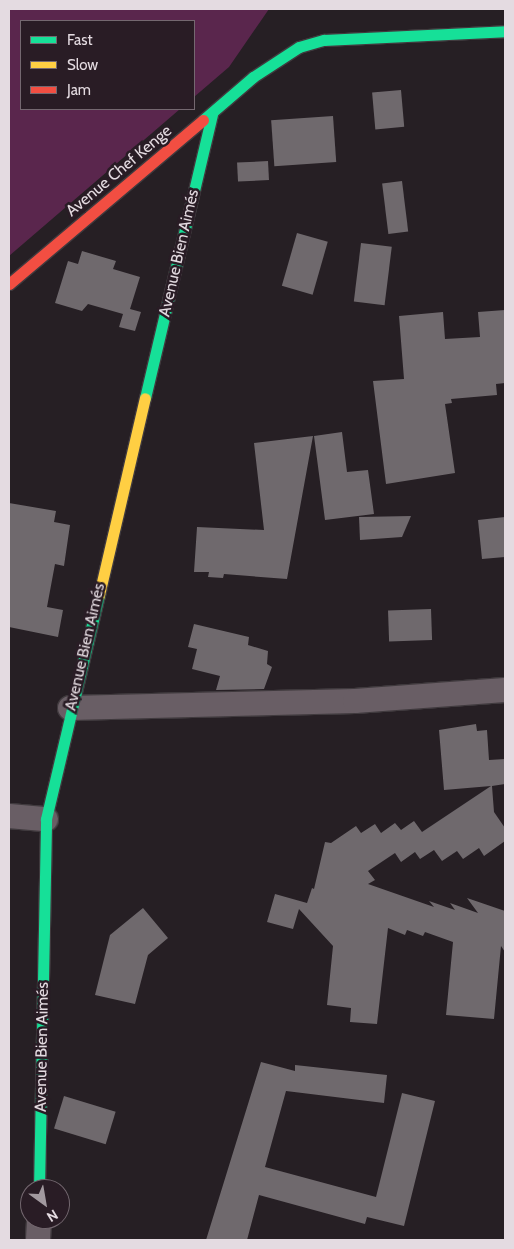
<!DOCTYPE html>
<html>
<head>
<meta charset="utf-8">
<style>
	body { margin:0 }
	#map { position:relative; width:514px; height:1249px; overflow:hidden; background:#261f24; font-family:Cabin,sans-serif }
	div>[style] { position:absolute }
	.green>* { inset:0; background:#5a264d }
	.building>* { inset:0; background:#6f696d; transform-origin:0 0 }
	.roads { filter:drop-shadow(1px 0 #403a3e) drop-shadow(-1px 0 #403a3e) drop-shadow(0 1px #403a3e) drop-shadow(0 -1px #403a3e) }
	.street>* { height:24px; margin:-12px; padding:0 12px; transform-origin:12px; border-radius:12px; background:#695e65 }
	.fast>* { height:11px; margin:-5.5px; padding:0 5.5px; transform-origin:5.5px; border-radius:5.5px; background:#16e098 }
	.slow>* { height:11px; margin:-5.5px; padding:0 5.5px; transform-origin:5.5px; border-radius:5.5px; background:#ffcf43 }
	.jam>* { height:11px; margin:-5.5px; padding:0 5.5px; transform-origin:5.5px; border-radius:5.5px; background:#f24e42 }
	span { translate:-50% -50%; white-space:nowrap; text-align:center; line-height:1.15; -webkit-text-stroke:5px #291c25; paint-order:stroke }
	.street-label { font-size:16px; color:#e4dbe1 }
	.frame { position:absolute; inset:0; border:10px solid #e4dbe1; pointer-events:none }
	.legend { position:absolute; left:20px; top:20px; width:175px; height:90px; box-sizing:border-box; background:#291c25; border:1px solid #746870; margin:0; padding:6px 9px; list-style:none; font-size:15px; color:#e4dbe1 }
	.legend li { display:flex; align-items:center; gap:10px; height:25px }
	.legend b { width:25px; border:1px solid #746870 }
	.north { position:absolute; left:20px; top:1179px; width:50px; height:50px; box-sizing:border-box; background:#291c25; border:1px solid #746870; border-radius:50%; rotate:148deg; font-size:14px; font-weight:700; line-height:20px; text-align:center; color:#e4dbe1 }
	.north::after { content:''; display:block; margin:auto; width:18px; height:22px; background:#a2999f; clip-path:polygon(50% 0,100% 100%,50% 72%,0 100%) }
</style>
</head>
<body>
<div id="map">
	<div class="green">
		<i style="clip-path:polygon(9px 9px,269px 9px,229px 67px,194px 97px,194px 21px,21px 21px,21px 109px,180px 109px,9px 256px)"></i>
	</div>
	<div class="building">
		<i style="left:401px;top:90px;width:37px;height:29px;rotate:85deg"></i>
		<i style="left:333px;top:116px;width:46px;height:62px;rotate:86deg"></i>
		<i style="left:268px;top:161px;width:19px;height:31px;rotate:87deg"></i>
		<i style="left:402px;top:181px;width:51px;height:20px;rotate:83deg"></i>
		<i style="left:297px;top:233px;width:32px;height:55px;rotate:16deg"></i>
		<i style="left:361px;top:243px;width:31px;height:59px;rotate:7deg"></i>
		<i style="clip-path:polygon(82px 251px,116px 261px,113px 269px,140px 277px,130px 309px,141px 312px,135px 331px,119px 327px,123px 314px,88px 304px,82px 311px,55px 303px,68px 261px,78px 264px)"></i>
		<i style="clip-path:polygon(505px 310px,505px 383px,496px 384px,497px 395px,451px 399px,452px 403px,445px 404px,455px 473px,386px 484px,373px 381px,404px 379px,399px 316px,443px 312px,445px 339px,480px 337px,478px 312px)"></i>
		<i style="clip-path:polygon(342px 432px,347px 472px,368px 470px,374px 514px,325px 520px,314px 436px)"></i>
		<i style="clip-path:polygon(313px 436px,287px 579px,224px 574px,223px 578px,208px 577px,209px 572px,194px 572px,197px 527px,264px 530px,254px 443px)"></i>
		<i style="clip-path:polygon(9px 503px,56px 511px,54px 522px,70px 525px,64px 566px,55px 564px,47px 607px,63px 610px,58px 637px,9px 627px)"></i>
		<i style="clip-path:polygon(411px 516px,402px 537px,360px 540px,359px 517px)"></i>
		<i style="clip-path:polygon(505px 517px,505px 557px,482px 559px,478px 520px)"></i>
		<i style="left:431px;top:609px;width:31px;height:43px;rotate:88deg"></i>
		<i style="clip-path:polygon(194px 624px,249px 637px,248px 645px,268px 651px,267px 664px,272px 667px,264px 689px,216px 690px,220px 676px,192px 669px,197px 649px,188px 647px)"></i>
		<i style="clip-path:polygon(476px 724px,477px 731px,487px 730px,489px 760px,505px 759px,505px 784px,492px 786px,494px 812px,505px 828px,505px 841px,484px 856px,479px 848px,463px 859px,457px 851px,442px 861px,434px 850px,420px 859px,415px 852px,401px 862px,395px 853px,368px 871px,375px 880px,368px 884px,434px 907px,429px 901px,455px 910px,450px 903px,478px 913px,467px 898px,505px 911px,505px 952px,501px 946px,494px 1019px,446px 1015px,453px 942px,425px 932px,423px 936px,407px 930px,405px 935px,388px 928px,377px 1024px,350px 1022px,351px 1008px,327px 1005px,333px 946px,299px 909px,293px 929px,267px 922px,275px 894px,307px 903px,312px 888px,314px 889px,325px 842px,331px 843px,356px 826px,361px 833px,375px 824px,381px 833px,395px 823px,401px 830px,414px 821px,422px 832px,491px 786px,444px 790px,439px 730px)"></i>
		<i style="clip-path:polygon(143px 908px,168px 938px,148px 955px,135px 1004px,95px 995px,110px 935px)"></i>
		<i style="clip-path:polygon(261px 1062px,295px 1071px,295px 1065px,387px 1075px,384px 1103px,286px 1091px,265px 1167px,376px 1197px,402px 1093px,435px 1101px,404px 1226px,367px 1217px,365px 1224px,259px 1195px,247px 1240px,206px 1240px)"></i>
		<i style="left:64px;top:1096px;width:54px;height:34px;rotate:17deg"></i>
	</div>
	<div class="roads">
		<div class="street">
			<i style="left:70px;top:708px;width:285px;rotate:-1.4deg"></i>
			<i style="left:355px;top:701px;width:150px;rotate:-4.2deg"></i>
			<i style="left:9px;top:816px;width:37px;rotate:5deg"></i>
			<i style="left:38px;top:1240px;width:21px;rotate:-87deg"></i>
		</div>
		<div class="fast">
			<i style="left:203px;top:120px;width:66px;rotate:-40.7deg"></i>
			<i style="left:253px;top:77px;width:55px;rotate:-33.1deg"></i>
			<i style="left:299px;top:47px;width:26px;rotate:-16deg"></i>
			<i style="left:324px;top:40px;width:181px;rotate:-2.8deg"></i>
			<i style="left:145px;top:398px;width:291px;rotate:-76.7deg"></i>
			<i style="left:39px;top:1189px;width:370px;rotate:-88.9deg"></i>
			<i style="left:46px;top:819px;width:230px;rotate:-76.7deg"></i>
		</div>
		<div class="slow">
			<i style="left:99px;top:595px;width:202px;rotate:-76.9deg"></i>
		</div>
		<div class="jam">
			<i style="left:9px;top:284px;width:254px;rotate:-40.2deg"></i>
		</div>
	</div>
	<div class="street-label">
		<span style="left:119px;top:171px;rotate:-40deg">Avenue Chef Kenge</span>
		<span style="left:179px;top:253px;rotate:-77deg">Avenue Bien Aimés</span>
		<span style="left:85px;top:647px;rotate:-77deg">Avenue Bien Aimés</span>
		<span style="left:42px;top:1047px;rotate:-89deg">Avenue Bien Aimés</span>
	</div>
	<div class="frame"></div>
	<ul class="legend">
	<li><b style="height:6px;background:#16e098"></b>Fast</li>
	<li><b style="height:6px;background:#ffcf43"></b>Slow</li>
	<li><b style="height:6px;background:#f24e42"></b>Jam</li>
	</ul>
	<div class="north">N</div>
</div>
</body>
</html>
